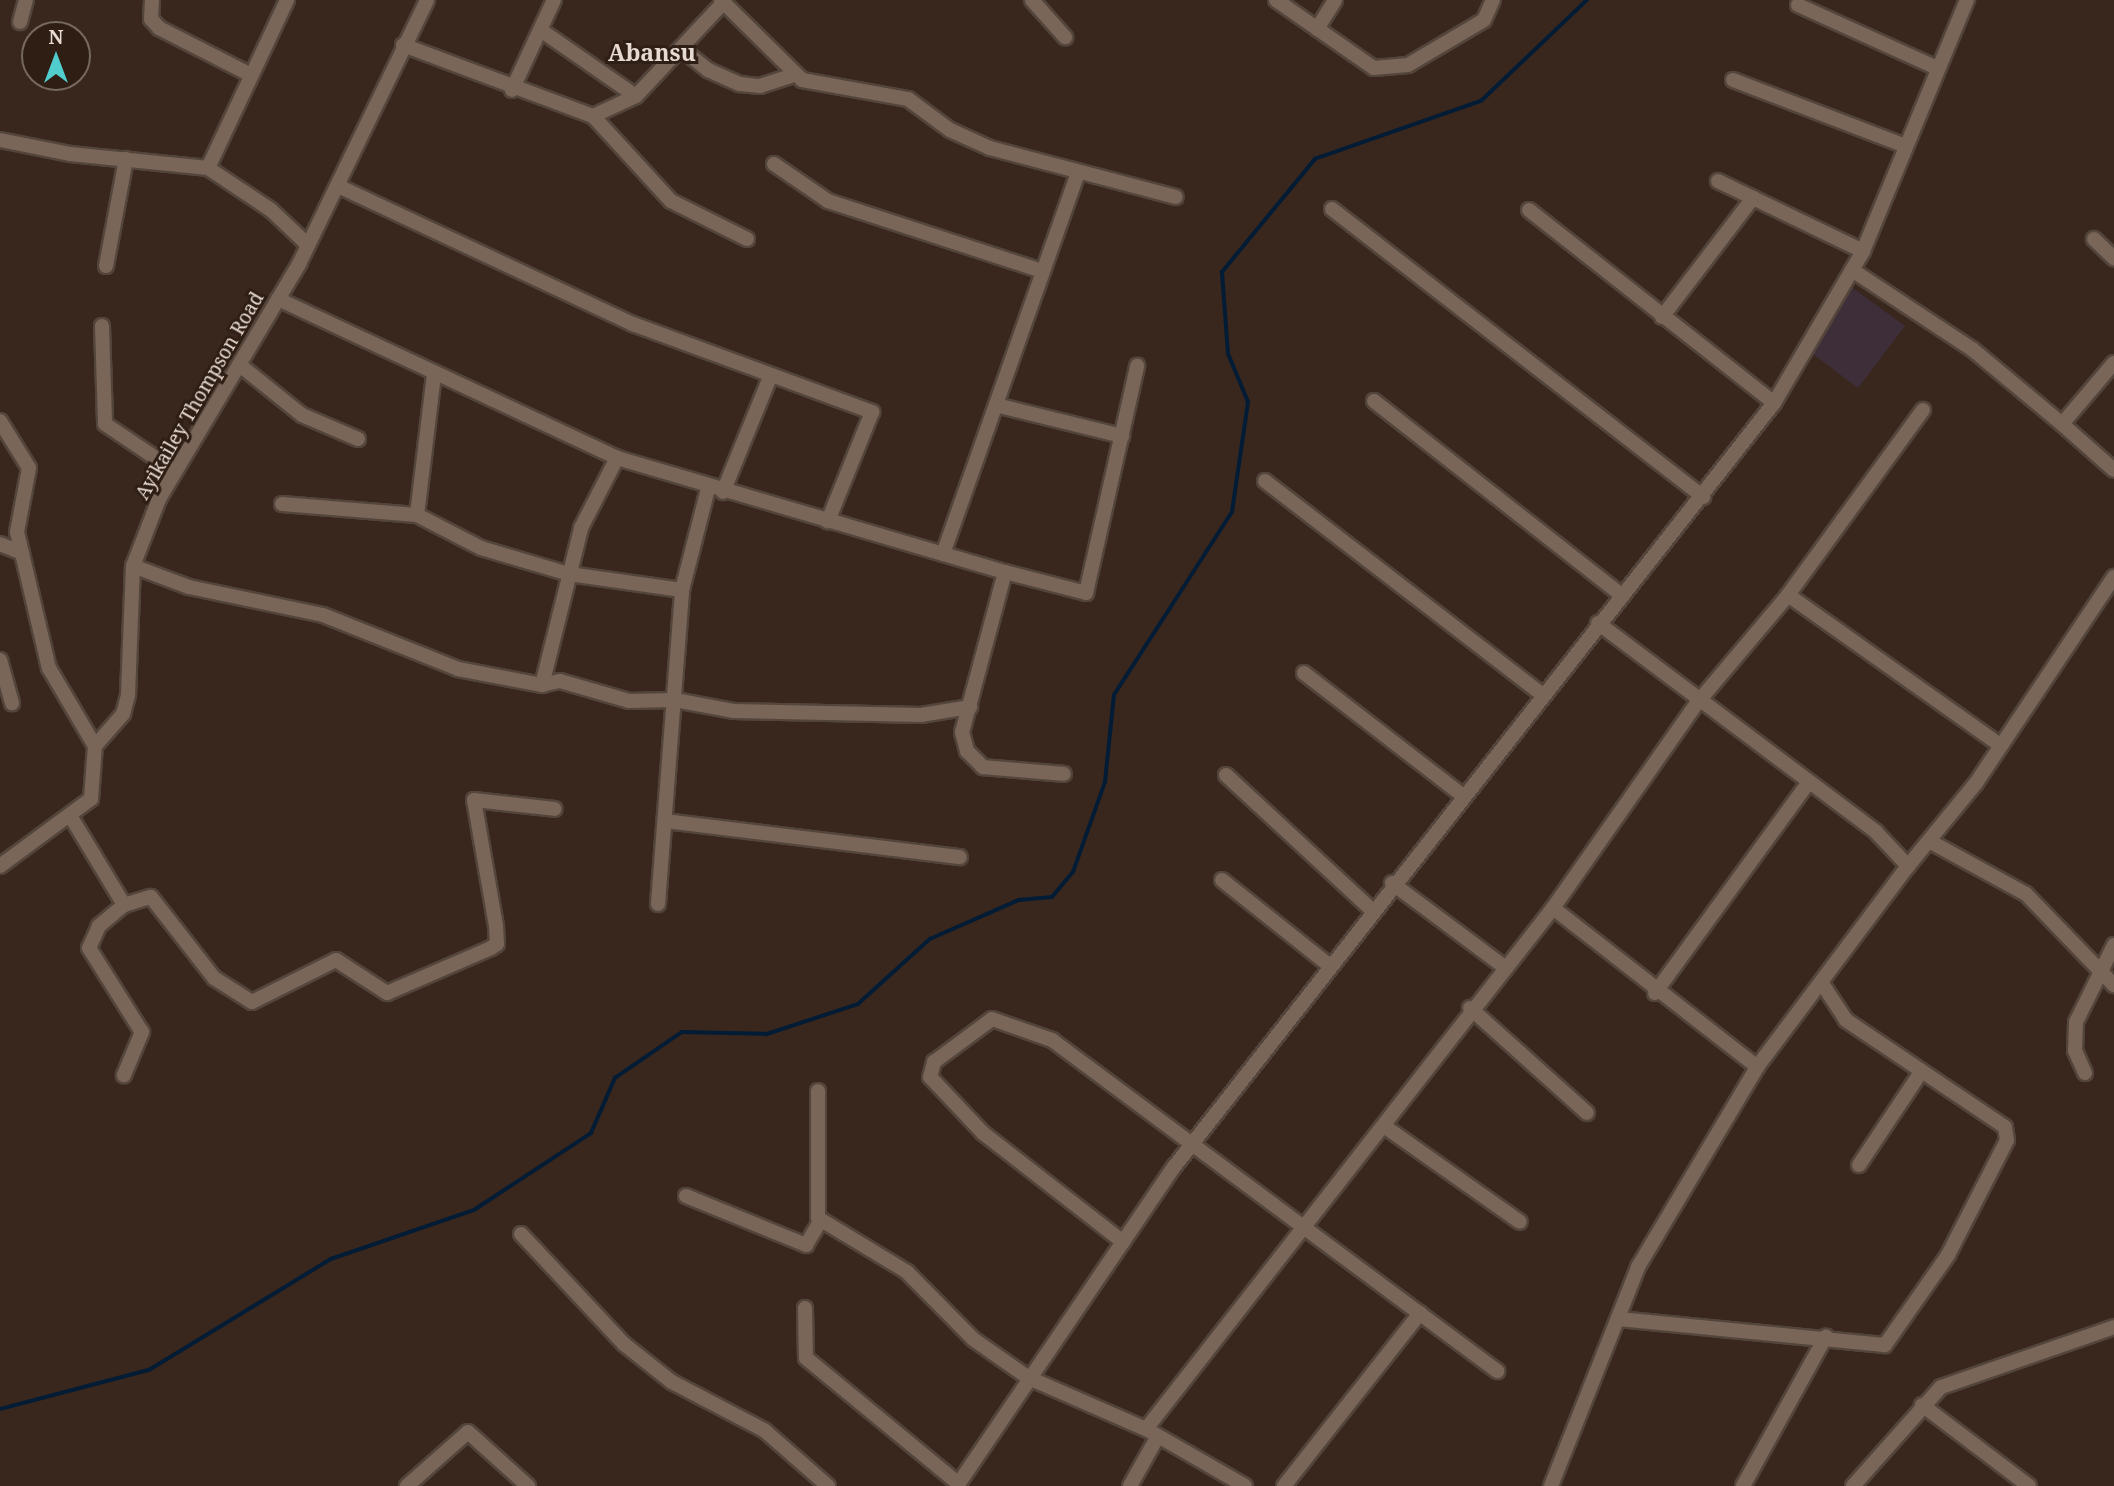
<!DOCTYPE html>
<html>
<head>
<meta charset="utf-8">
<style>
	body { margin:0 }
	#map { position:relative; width:2114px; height:1486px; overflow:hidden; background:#39271d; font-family:"Noto Serif",serif }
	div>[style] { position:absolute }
	.commercial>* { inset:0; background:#3d2e3a }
	.stream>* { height:3.5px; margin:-1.75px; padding:0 1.75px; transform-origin:1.75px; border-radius:1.75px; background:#031c35 }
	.roads { filter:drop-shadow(2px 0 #53453b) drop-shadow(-2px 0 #53453b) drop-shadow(0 2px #53453b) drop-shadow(0 -2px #53453b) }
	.minor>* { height:14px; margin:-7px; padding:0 7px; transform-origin:7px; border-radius:7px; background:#7a6559 }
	span { translate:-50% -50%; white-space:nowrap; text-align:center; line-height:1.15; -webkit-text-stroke:6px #2f1e13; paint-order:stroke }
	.street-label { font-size:19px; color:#e6dad3 }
	.quarter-label { font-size:23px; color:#e6dad3; font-weight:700 }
	.north { position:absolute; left:21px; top:21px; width:70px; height:70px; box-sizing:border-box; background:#2f1e13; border:2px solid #786960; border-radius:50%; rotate:0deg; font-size:19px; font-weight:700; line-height:28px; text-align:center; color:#e6dad3 }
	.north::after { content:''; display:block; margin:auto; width:24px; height:32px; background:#52cdce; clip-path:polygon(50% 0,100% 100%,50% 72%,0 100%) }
</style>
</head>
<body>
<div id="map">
	<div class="commercial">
		<i style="clip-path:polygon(1846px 283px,1905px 326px,1858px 388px,1813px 354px)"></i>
	</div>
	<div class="stream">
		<i style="left:0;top:1409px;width:154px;rotate:-14.7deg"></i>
		<i style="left:149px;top:1370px;width:213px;rotate:-31.4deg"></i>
		<i style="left:331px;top:1259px;width:151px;rotate:-18.9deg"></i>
		<i style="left:474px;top:1210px;width:140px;rotate:-33.3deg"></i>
		<i style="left:591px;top:1133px;width:60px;rotate:-66.4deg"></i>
		<i style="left:615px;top:1078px;width:81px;rotate:-34.5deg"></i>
		<i style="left:682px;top:1032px;width:85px;rotate:1.3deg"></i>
		<i style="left:767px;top:1034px;width:96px;rotate:-18.2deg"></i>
		<i style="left:858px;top:1004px;width:97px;rotate:-42.1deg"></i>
		<i style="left:930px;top:939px;width:97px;rotate:-23.7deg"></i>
		<i style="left:1019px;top:900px;width:33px;rotate:-5deg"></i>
		<i style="left:1052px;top:897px;width:33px;rotate:-50deg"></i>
		<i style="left:1073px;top:872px;width:96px;rotate:-70.4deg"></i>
		<i style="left:1105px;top:782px;width:87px;rotate:-84.1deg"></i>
		<i style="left:1114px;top:695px;width:218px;rotate:-57.2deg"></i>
		<i style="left:1232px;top:512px;width:111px;rotate:-81.7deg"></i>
		<i style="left:1248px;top:402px;width:52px;rotate:-112.6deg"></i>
		<i style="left:1228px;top:354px;width:82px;rotate:-94.2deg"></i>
		<i style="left:1222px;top:272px;width:146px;rotate:-50.5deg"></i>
		<i style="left:1315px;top:159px;width:176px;rotate:-19.3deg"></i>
		<i style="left:1481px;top:101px;width:146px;rotate:-43.6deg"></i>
	</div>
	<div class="roads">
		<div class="minor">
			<i style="left:152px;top:0;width:19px;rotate:93deg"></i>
			<i style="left:151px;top:19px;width:12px;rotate:48deg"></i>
			<i style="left:159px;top:28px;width:99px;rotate:27.1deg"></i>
			<i style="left:721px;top:0;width:114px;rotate:44.6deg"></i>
			<i style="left:802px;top:80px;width:108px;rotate:10.2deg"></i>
			<i style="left:908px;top:99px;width:52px;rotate:36.4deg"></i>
			<i style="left:950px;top:130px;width:44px;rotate:24.2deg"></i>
			<i style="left:990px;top:148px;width:192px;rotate:14.8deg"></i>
			<i style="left:1032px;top:0;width:50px;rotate:48.3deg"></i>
			<i style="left:1276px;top:0;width:119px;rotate:34.8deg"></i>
			<i style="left:1374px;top:68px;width:34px;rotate:-5deg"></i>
			<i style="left:1408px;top:65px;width:88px;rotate:-30.6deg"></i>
			<i style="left:1484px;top:20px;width:22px;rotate:-66deg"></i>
			<i style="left:1798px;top:5px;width:153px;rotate:24.4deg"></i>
			<i style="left:20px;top:22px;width:23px;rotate:-75deg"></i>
			<i style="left:1317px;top:29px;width:34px;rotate:-58deg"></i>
			<i style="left:542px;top:31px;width:114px;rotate:34.7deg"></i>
			<i style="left:403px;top:45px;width:203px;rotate:20.5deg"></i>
			<i style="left:593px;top:116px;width:115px;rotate:47.5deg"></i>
			<i style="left:671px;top:201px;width:85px;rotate:26.6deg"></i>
			<i style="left:682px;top:49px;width:33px;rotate:39deg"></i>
			<i style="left:708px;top:70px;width:35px;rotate:24deg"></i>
			<i style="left:740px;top:84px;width:20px;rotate:6deg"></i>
			<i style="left:760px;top:86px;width:36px;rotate:-18deg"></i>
			<i style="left:1733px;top:80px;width:182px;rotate:20.9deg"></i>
			<i style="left:512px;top:90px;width:99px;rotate:-65deg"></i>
			<i style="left:593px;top:116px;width:47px;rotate:-24.9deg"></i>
			<i style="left:636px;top:96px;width:129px;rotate:-46.9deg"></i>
			<i style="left:0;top:140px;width:71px;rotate:11.3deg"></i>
			<i style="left:70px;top:154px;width:139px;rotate:5.8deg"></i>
			<i style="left:208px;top:168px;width:76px;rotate:33.7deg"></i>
			<i style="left:271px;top:210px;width:51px;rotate:43.4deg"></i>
			<i style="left:774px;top:164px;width:65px;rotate:34.4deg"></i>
			<i style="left:828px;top:201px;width:225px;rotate:18.1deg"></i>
			<i style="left:208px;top:168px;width:186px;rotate:-64.8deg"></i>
			<i style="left:1718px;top:181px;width:161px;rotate:25.8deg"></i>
			<i style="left:338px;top:186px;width:326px;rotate:25.1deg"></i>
			<i style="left:633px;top:324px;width:255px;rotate:20.2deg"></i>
			<i style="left:872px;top:412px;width:118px;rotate:112deg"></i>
			<i style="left:1332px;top:209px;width:470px;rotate:37.8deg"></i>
			<i style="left:1529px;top:210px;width:312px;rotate:38.2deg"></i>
			<i style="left:2094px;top:239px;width:28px;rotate:44deg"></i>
			<i style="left:106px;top:266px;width:109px;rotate:-79.4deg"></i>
			<i style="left:1852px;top:270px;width:144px;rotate:33.4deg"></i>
			<i style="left:1972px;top:349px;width:117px;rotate:39.8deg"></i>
			<i style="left:2062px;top:424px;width:80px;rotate:-49.6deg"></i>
			<i style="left:278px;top:299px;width:374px;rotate:25.1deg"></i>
			<i style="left:617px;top:458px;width:404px;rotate:16.4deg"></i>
			<i style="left:1005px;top:572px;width:166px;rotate:105deg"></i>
			<i style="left:962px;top:732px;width:20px;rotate:75deg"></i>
			<i style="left:967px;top:751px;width:23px;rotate:45deg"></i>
			<i style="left:983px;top:767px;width:81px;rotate:4.9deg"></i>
			<i style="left:1662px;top:317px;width:150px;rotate:-52.6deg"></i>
			<i style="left:102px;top:326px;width:98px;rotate:88.2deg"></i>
			<i style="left:105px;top:424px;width:84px;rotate:33.9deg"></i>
			<i style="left:241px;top:366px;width:78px;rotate:38.8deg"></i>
			<i style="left:302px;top:415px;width:61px;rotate:23.2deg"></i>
			<i style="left:1374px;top:401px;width:316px;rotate:38.1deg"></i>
			<i style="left:996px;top:405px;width:130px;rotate:13.8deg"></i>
			<i style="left:0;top:421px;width:55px;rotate:58.3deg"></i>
			<i style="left:29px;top:468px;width:65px;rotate:100.6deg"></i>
			<i style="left:17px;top:532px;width:140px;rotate:76.8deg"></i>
			<i style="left:49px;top:668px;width:91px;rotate:59.5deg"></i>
			<i style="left:2062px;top:424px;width:69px;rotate:41.5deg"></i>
			<i style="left:1265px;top:481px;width:349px;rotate:37.6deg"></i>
			<i style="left:723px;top:492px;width:126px;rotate:-67.7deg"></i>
			<i style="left:282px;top:504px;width:135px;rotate:4.7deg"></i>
			<i style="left:417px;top:515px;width:72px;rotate:27.3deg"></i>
			<i style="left:481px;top:548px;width:92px;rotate:16.5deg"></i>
			<i style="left:569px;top:574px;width:114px;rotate:8.1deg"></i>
			<i style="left:417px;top:515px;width:142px;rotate:-83.1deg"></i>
			<i style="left:0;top:544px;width:24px;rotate:22deg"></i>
			<i style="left:943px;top:554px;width:404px;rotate:-70.5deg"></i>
			<i style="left:133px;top:566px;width:60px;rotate:20.6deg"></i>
			<i style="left:189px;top:587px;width:137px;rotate:11.8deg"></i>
			<i style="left:323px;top:615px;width:145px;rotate:21.8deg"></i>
			<i style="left:458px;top:669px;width:86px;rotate:10.8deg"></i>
			<i style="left:542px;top:685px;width:18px;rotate:-13deg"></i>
			<i style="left:560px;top:681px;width:72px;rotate:16.2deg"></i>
			<i style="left:629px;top:701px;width:46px;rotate:-1.2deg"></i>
			<i style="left:675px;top:700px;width:59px;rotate:10.7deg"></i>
			<i style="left:733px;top:711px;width:188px;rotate:1.2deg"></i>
			<i style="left:921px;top:715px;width:50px;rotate:-9.3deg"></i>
			<i style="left:1005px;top:572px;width:84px;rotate:14.5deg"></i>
			<i style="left:1086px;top:593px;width:233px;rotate:-77.3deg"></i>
			<i style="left:1788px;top:595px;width:229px;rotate:-53.9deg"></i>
			<i style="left:1598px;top:623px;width:348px;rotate:36.9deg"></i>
			<i style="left:1876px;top:832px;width:47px;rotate:46.7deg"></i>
			<i style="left:1908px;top:866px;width:107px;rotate:-50.7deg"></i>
			<i style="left:1976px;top:783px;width:248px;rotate:-56.2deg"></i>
			<i style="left:0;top:660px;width:45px;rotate:74.4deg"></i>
			<i style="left:1304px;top:673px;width:200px;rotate:37.7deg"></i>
			<i style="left:542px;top:685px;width:162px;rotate:-76deg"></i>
			<i style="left:581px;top:528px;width:79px;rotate:-62.8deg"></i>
			<i style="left:1226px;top:775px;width:199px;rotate:42.8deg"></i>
			<i style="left:71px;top:817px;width:103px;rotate:58.9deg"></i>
			<i style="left:124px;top:905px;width:28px;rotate:-17deg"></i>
			<i style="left:151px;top:897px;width:103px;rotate:52.1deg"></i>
			<i style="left:214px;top:978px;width:45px;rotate:32.3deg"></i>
			<i style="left:252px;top:1002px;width:94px;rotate:-26.6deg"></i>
			<i style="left:336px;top:960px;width:61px;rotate:32.9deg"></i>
			<i style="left:387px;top:993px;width:113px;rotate:-23.4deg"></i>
			<i style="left:491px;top:948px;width:7px;rotate:-34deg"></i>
			<i style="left:497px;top:944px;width:18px;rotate:-93deg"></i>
			<i style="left:496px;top:926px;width:128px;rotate:-99.9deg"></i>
			<i style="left:474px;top:800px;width:81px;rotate:6.3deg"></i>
			<i style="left:665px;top:821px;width:297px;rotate:7deg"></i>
			<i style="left:1931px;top:842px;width:108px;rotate:28.7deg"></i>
			<i style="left:2026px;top:894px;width:127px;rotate:46deg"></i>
			<i style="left:0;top:866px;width:113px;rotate:-36.4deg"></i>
			<i style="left:91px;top:799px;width:53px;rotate:-85.7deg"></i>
			<i style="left:95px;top:746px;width:43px;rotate:-48.8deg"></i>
			<i style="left:123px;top:714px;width:20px;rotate:-75deg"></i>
			<i style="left:128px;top:695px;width:129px;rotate:-87.8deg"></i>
			<i style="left:133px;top:566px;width:72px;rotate:-68.8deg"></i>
			<i style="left:159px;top:499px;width:274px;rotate:-59.2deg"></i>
			<i style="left:299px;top:264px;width:293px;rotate:-64.1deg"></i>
			<i style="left:1222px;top:880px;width:138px;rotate:38.5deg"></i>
			<i style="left:1392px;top:883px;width:139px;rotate:36.8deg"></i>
			<i style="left:658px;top:904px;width:315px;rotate:-85.6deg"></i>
			<i style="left:682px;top:590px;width:104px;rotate:-75.6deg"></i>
			<i style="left:124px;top:905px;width:33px;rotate:140deg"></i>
			<i style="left:99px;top:926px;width:24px;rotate:114deg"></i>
			<i style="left:89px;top:948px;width:99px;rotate:57.8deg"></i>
			<i style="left:142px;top:1032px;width:47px;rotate:112.7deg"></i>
			<i style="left:1553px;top:908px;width:259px;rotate:37.9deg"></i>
			<i style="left:1757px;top:1067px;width:251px;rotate:-53.1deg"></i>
			<i style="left:1655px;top:993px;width:261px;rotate:-53.9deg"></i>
			<i style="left:1470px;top:1008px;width:157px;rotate:41.9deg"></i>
			<i style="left:2085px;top:1073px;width:24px;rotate:-114deg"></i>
			<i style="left:2075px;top:1051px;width:29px;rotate:-88deg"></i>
			<i style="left:2076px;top:1022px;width:86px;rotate:-63.7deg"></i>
			<i style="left:818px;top:1091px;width:127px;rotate:90deg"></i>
			<i style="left:818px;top:1218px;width:104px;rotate:31.2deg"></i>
			<i style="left:907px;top:1272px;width:94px;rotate:45.4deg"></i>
			<i style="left:973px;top:1339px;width:68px;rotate:34.9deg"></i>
			<i style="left:1029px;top:1378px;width:128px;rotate:23.6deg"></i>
			<i style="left:1146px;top:1429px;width:114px;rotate:29.9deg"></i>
			<i style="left:1384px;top:1126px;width:166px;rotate:35.2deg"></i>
			<i style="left:1859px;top:1165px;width:108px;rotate:-56.3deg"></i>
			<i style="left:686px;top:1196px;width:130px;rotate:22.2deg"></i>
			<i style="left:806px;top:1245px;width:29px;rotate:-59deg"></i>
			<i style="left:521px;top:1234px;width:151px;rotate:46.9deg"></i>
			<i style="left:624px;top:1344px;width:61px;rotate:38.4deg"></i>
			<i style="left:672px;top:1382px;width:104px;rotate:27.6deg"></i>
			<i style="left:764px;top:1430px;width:85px;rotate:41.2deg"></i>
			<i style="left:1123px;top:1242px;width:177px;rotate:-142.1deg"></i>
			<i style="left:983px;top:1133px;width:77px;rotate:-133.4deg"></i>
			<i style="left:930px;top:1077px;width:16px;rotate:-75deg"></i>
			<i style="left:934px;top:1062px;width:72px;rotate:-36.6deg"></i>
			<i style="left:992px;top:1019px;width:64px;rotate:19.3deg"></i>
			<i style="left:1052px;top:1040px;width:555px;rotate:36.64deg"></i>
			<i style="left:805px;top:1308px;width:50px;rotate:88.9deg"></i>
			<i style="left:806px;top:1358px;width:198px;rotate:39.5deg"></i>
			<i style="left:1618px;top:1319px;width:268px;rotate:5.6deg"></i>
			<i style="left:1885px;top:1345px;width:110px;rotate:-55deg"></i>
			<i style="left:1948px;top:1255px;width:129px;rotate:-62.8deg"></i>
			<i style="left:2007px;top:1140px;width:13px;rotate:-99deg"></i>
			<i style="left:2005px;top:1127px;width:192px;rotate:-146.1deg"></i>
			<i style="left:1846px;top:1020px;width:45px;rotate:-123.3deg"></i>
			<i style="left:1922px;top:1405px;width:134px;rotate:37.1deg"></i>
			<i style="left:1146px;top:1429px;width:661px;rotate:-52deg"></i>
			<i style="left:1553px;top:908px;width:252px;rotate:-54.9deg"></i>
			<i style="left:1698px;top:702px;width:140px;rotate:-49.9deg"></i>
			<i style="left:1788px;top:595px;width:261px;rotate:35.3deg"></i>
			<i style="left:407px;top:1486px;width:81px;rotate:-41.5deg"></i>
			<i style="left:468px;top:1432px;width:81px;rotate:42deg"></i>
			<i style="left:957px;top:1486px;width:386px;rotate:-55.8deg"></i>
			<i style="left:1174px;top:1167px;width:971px;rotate:-51.86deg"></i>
			<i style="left:1774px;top:403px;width:176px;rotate:-59.6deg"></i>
			<i style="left:1863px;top:251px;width:272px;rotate:-67.5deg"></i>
			<i style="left:1130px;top:1486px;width:57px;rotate:-60.8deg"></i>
			<i style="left:1284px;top:1486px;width:220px;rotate:-51.8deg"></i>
			<i style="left:1551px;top:1486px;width:236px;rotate:-68.3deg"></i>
			<i style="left:1638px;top:1267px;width:233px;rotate:-59.2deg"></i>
			<i style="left:1743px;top:1486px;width:171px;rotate:-61deg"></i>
			<i style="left:1853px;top:1486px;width:132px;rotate:-48.4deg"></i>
			<i style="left:1941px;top:1387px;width:183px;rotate:-19.1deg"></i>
		</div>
	</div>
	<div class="street-label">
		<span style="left:200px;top:396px;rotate:-60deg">Ayikailey Thompson Road</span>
	</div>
	<div class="quarter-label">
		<span style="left:652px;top:52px">Abansu</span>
	</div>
	<div class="north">N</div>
</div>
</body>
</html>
